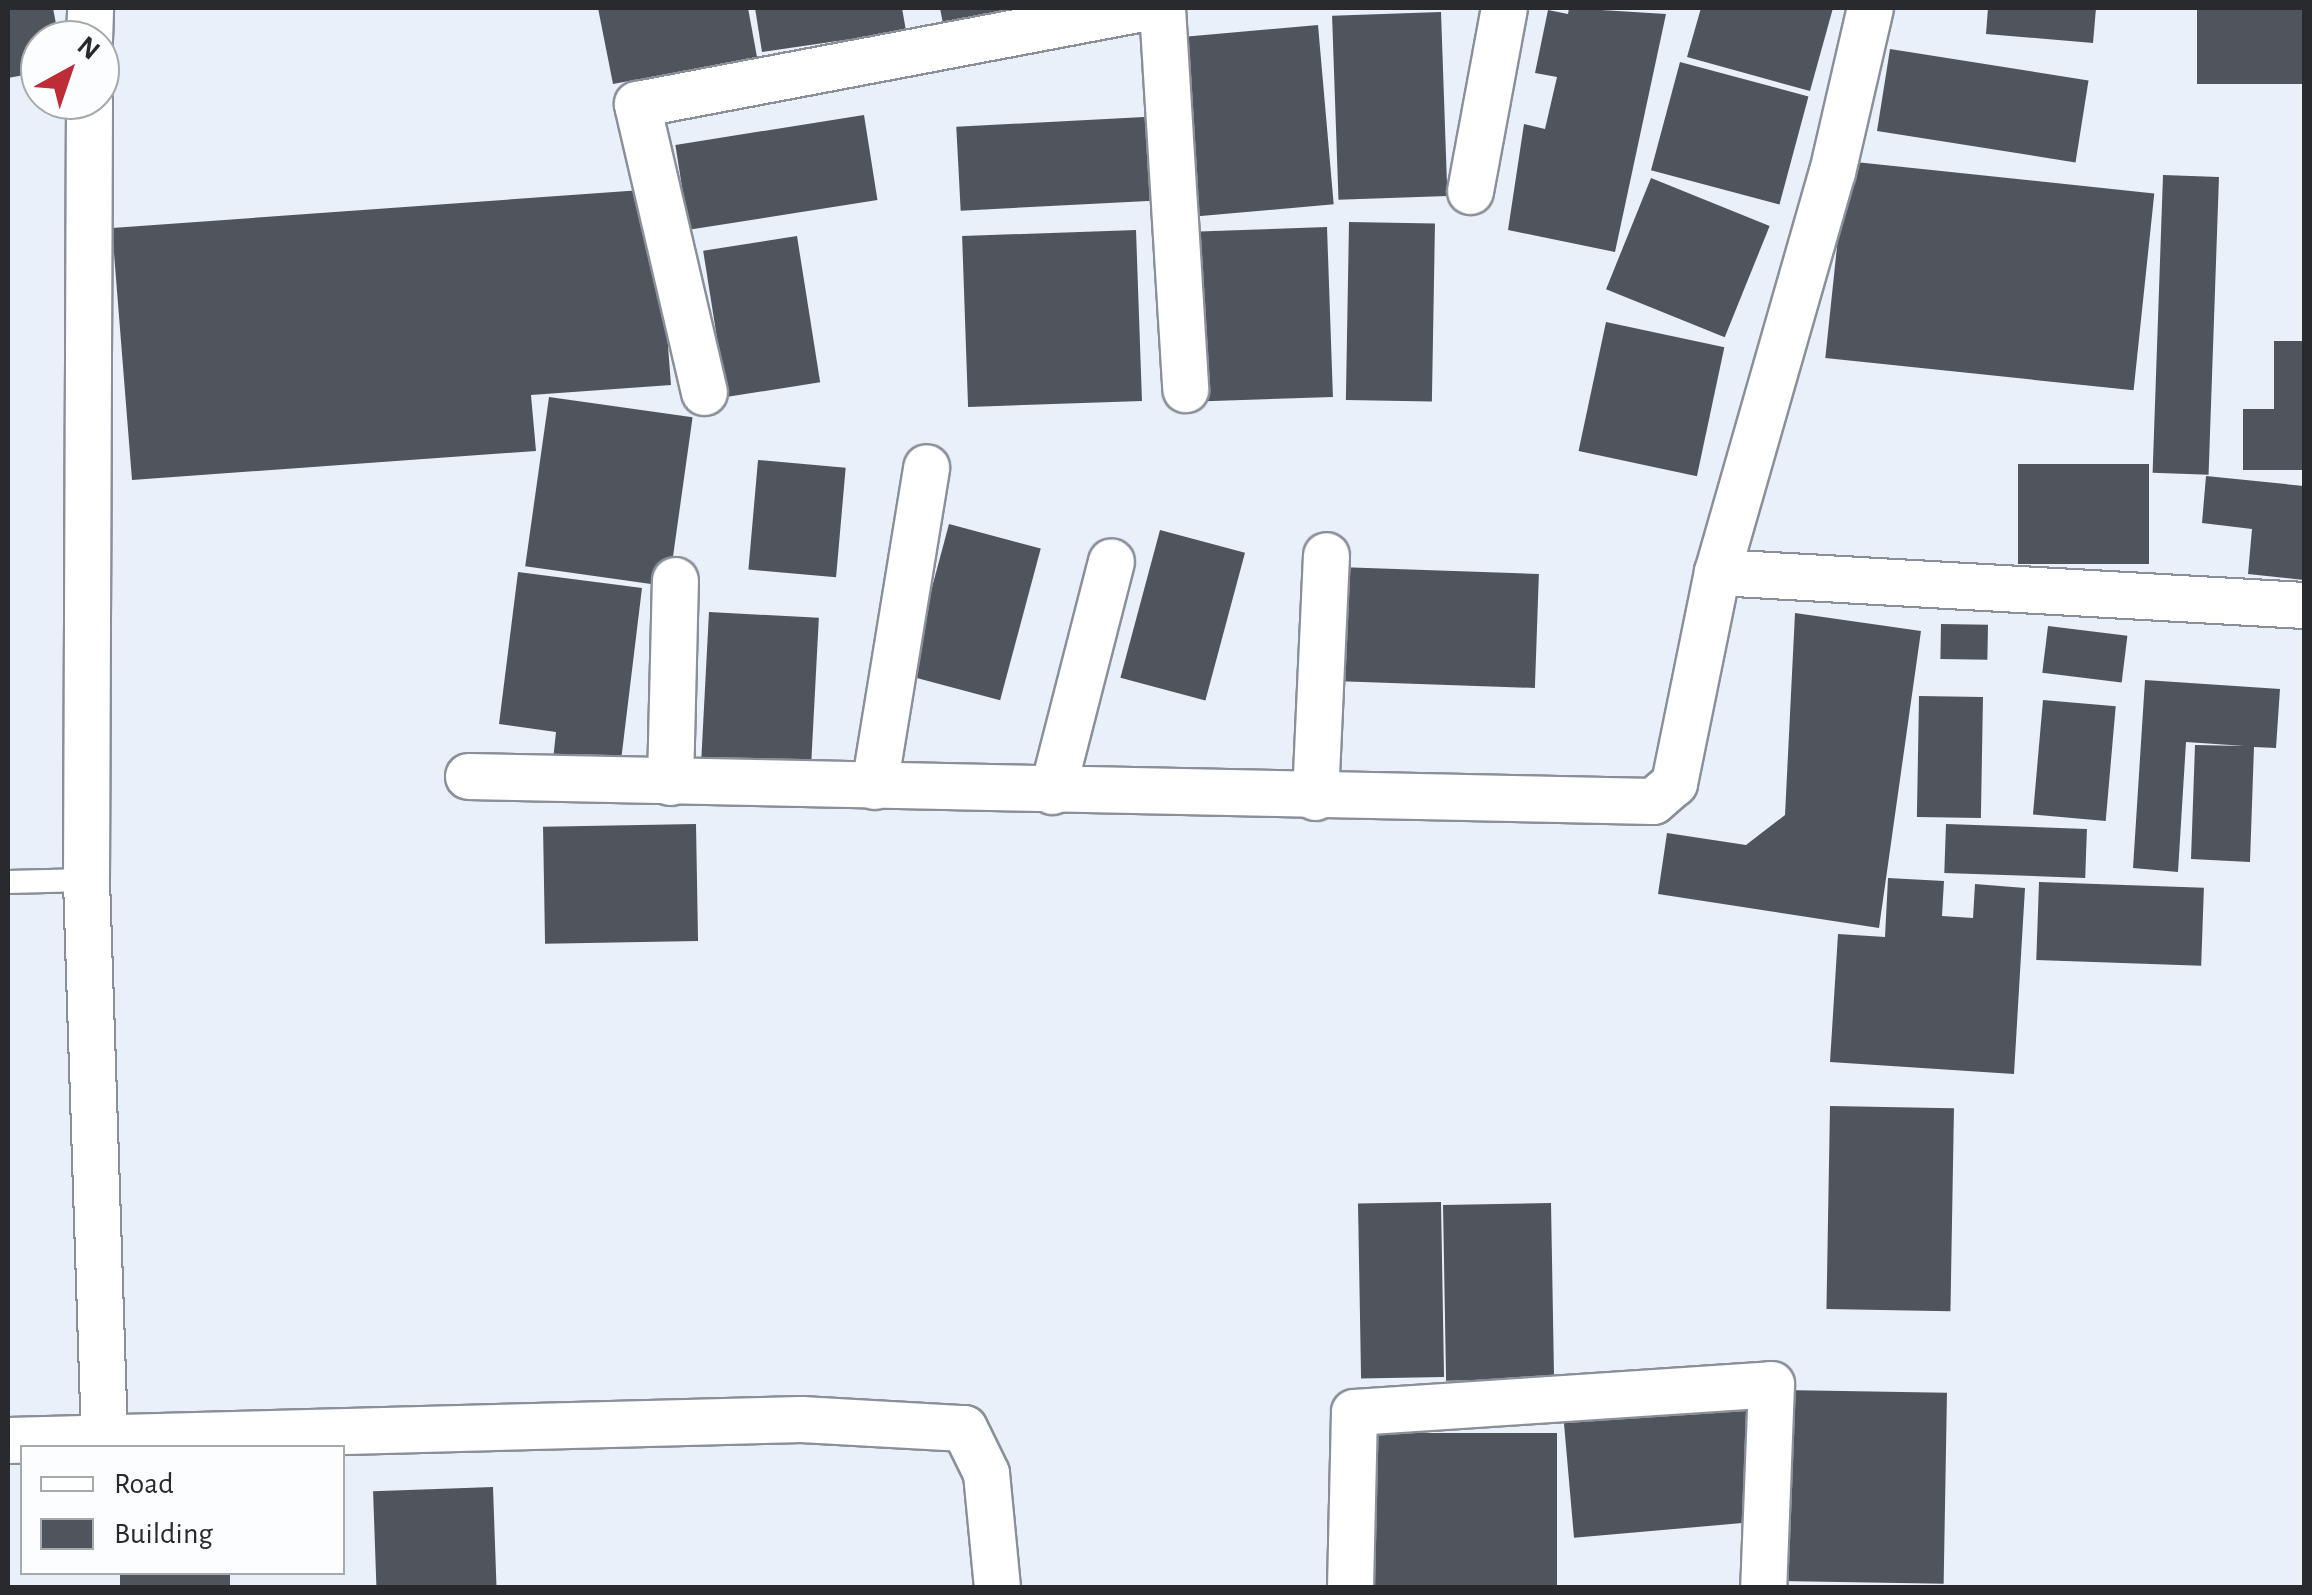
<!DOCTYPE html>
<html>
<head>
<meta charset="utf-8">
<style>
	body { margin:0 }
	#map { position:relative; width:2312px; height:1595px; overflow:hidden; background:#eaf0fa; font-family:"Alegreya Sans",sans-serif }
	div>[style] { position:absolute }
	.building>* { inset:0; background:#50555d; transform-origin:0 0 }
	.roads { filter:drop-shadow(2px 0 #8a8f98) drop-shadow(-2px 0 #8a8f98) drop-shadow(0 2px #8a8f98) drop-shadow(0 -2px #8a8f98) }
	.service>* { height:22px; margin:-11px; padding:0 11px; transform-origin:11px; border-radius:11px; background:#fff }
	.minor>* { height:45px; margin:-22.5px; padding:0 22.5px; transform-origin:22.5px; border-radius:22.5px; background:#fff }
	span { translate:-50% -50%; white-space:nowrap; text-align:center; line-height:1.15; -webkit-text-stroke:10px #fcfdff; paint-order:stroke }
	.frame { position:absolute; inset:0; border:10px solid #282a2e; pointer-events:none }
	.legend { position:absolute; left:20px; top:1445px; width:325px; height:130px; box-sizing:border-box; background:#fcfdff; border:2px solid #a7a9ab; margin:0; padding:12px 18px; list-style:none; font-size:30px; color:#282a2e }
	.legend li { display:flex; align-items:center; gap:20px; height:50px }
	.legend b { width:50px; border:2px solid #a7a9ab }
	.north { position:absolute; left:20px; top:20px; width:100px; height:100px; box-sizing:border-box; background:#fcfdff; border:2px solid #a7a9ab; border-radius:50%; rotate:40deg; font-size:28px; font-weight:700; line-height:40px; text-align:center; color:#282a2e }
	.north::after { content:''; display:block; margin:auto; width:35px; height:45px; background:#bd2c37; clip-path:polygon(50% 0,100% 100%,50% 72%,0 100%) }
</style>
</head>
<body>
<div id="map">
	<div class="building">
		<i style="clip-path:polygon(8px 8px,53px 8px,59px 40px,40px 40px,40px 72px,8px 78px)"></i>
		<i style="clip-path:polygon(598px 8px,748px 8px,757px 57px,613px 84px)"></i>
		<i style="clip-path:polygon(755px 8px,902px 8px,906px 31px,762px 52px)"></i>
		<i style="clip-path:polygon(940px 8px,1045px 8px,944px 29px)"></i>
		<i style="clip-path:polygon(1569px 8px,1666px 14px,1615px 252px,1508px 230px,1524px 124px,1545px 129px,1557px 77px,1535px 73px,1548px 10px,1568px 14px)"></i>
		<i style="clip-path:polygon(1701px 8px,1833px 8px,1810px 91px,1687px 57px)"></i>
		<i style="clip-path:polygon(1988px 8px,2096px 8px,2093px 43px,1986px 34px)"></i>
		<i style="left:2197px;top:8px;width:107px;height:76px"></i>
		<i style="left:1441px;top:12px;width:184px;height:109px;rotate:88deg"></i>
		<i style="left:1318px;top:25px;width:180px;height:142px;rotate:85deg"></i>
		<i style="left:1890px;top:49px;width:201px;height:83px;rotate:9deg"></i>
		<i style="left:1680px;top:62px;width:133px;height:112px;rotate:15deg"></i>
		<i style="left:864px;top:115px;width:86px;height:191px;rotate:81deg"></i>
		<i style="left:1163px;top:116px;width:84px;height:207px;rotate:87deg"></i>
		<i style="left:1846px;top:161px;width:310px;height:198px;rotate:6deg"></i>
		<i style="left:2163px;top:175px;width:56px;height:298px;rotate:2deg"></i>
		<i style="left:1651px;top:178px;width:128px;height:120px;rotate:22deg"></i>
		<i style="clip-path:polygon(656px 189px,671px 385px,531px 395px,536px 451px,132px 480px,112px 228px)"></i>
		<i style="left:1349px;top:222px;width:86px;height:178px;rotate:1deg"></i>
		<i style="left:1327px;top:227px;width:170px;height:135px;rotate:88deg"></i>
		<i style="left:1136px;top:230px;width:171px;height:174px;rotate:88deg"></i>
		<i style="left:797px;top:236px;width:148px;height:95px;rotate:81deg"></i>
		<i style="left:1606px;top:322px;width:121px;height:132px;rotate:12deg"></i>
		<i style="clip-path:polygon(2274px 341px,2304px 341px,2304px 470px,2243px 470px,2243px 409px,2274px 409px)"></i>
		<i style="left:549px;top:397px;width:145px;height:171px;rotate:8deg"></i>
		<i style="left:758px;top:460px;width:88px;height:110px;rotate:5deg"></i>
		<i style="left:2018px;top:464px;width:131px;height:100px"></i>
		<i style="clip-path:polygon(2206px 476px,2304px 486px,2304px 580px,2248px 574px,2252px 529px,2202px 523px)"></i>
		<i style="left:949px;top:524px;width:95px;height:157px;rotate:15deg"></i>
		<i style="left:1160px;top:530px;width:88px;height:153px;rotate:15deg"></i>
		<i style="left:1338px;top:567px;width:201px;height:114px;rotate:2deg"></i>
		<i style="clip-path:polygon(518px 572px,642px 588px,620px 769px,553px 760px,556px 732px,499px 724px)"></i>
		<i style="left:709px;top:612px;width:110px;height:148px;rotate:3deg"></i>
		<i style="clip-path:polygon(1795px 613px,1921px 631px,1879px 928px,1658px 894px,1667px 833px,1746px 845px,1785px 815px)"></i>
		<i style="left:1941px;top:624px;width:47px;height:35px;rotate:1deg"></i>
		<i style="left:2048px;top:626px;width:80px;height:47px;rotate:7deg"></i>
		<i style="clip-path:polygon(2145px 680px,2280px 689px,2276px 748px,2254px 747px,2250px 862px,2191px 859px,2195px 745px,2245px 746px,2186px 742px,2178px 872px,2133px 868px)"></i>
		<i style="left:1919px;top:696px;width:64px;height:121px;rotate:1deg"></i>
		<i style="left:2043px;top:700px;width:73px;height:115px;rotate:5deg"></i>
		<i style="left:696px;top:824px;width:117px;height:153px;rotate:89deg"></i>
		<i style="left:1946px;top:824px;width:141px;height:49px;rotate:2deg"></i>
		<i style="clip-path:polygon(1888px 878px,1944px 881px,1942px 916px,1973px 918px,1975px 884px,2025px 888px,2014px 1074px,1830px 1062px,1838px 934px,1885px 937px)"></i>
		<i style="left:2039px;top:882px;width:165px;height:78px;rotate:2deg"></i>
		<i style="left:1830px;top:1106px;width:124px;height:203px;rotate:1deg"></i>
		<i style="left:1441px;top:1202px;width:175px;height:83px;rotate:89deg"></i>
		<i style="left:1551px;top:1203px;width:176px;height:108px;rotate:89deg"></i>
		<i style="left:1783px;top:1390px;width:164px;height:191px;rotate:1deg"></i>
		<i style="left:1749px;top:1404px;width:118px;height:186px;rotate:85deg"></i>
		<i style="left:1366px;top:1433px;width:191px;height:155px"></i>
		<i style="left:493px;top:1487px;width:101px;height:120px;rotate:88deg"></i>
		<i style="left:120px;top:1572px;width:110px;height:16px"></i>
	</div>
	<div class="roads">
		<div class="service">
			<i style="left:8px;top:882px;width:78px;rotate:-1.5deg"></i>
		</div>
		<div class="minor">
			<i style="left:1162px;top:8px;width:382px;rotate:86.5deg"></i>
			<i style="left:89px;top:40px;width:32px;rotate:-88deg"></i>
			<i style="left:89px;top:100px;width:780px;rotate:90.22deg"></i>
			<i style="left:86px;top:880px;width:557px;rotate:88.15deg"></i>
			<i style="left:1470px;top:191px;width:186px;rotate:-79.5deg"></i>
			<i style="left:704px;top:392px;width:296px;rotate:-103.1deg"></i>
			<i style="left:637px;top:104px;width:514px;rotate:-10.76deg"></i>
			<i style="left:1717px;top:572px;width:588px;rotate:3.22deg"></i>
			<i style="left:468px;top:776px;width:1185px;rotate:1.21deg"></i>
			<i style="left:1653px;top:801px;width:28px;rotate:-41deg"></i>
			<i style="left:1674px;top:783px;width:215px;rotate:-78.5deg"></i>
			<i style="left:1717px;top:572px;width:416px;rotate:-74deg"></i>
			<i style="left:1832px;top:172px;width:168px;rotate:-77deg"></i>
			<i style="left:670px;top:782px;width:202px;rotate:-88.6deg"></i>
			<i style="left:874px;top:786px;width:323px;rotate:-80.7deg"></i>
			<i style="left:1052px;top:791px;width:237px;rotate:-75.6deg"></i>
			<i style="left:1315px;top:797px;width:242px;rotate:-87.4deg"></i>
			<i style="left:8px;top:1440px;width:793px;rotate:-1.52deg"></i>
			<i style="left:801px;top:1419px;width:163px;rotate:3.2deg"></i>
			<i style="left:964px;top:1428px;width:50px;rotate:63.9deg"></i>
			<i style="left:986px;top:1473px;width:116px;rotate:84.5deg"></i>
			<i style="left:1350px;top:1588px;width:176px;rotate:-88.7deg"></i>
			<i style="left:1354px;top:1412px;width:418px;rotate:-3.8deg"></i>
			<i style="left:1771px;top:1384px;width:204px;rotate:92.2deg"></i>
		</div>
	</div>
	<div class="frame"></div>
	<ul class="legend">
	<li><b style="height:12px;background:#fff"></b>Road</li>
	<li><b style="height:28px;background:#50555d"></b>Building</li>
	</ul>
	<div class="north">N</div>
</div>
</body>
</html>
